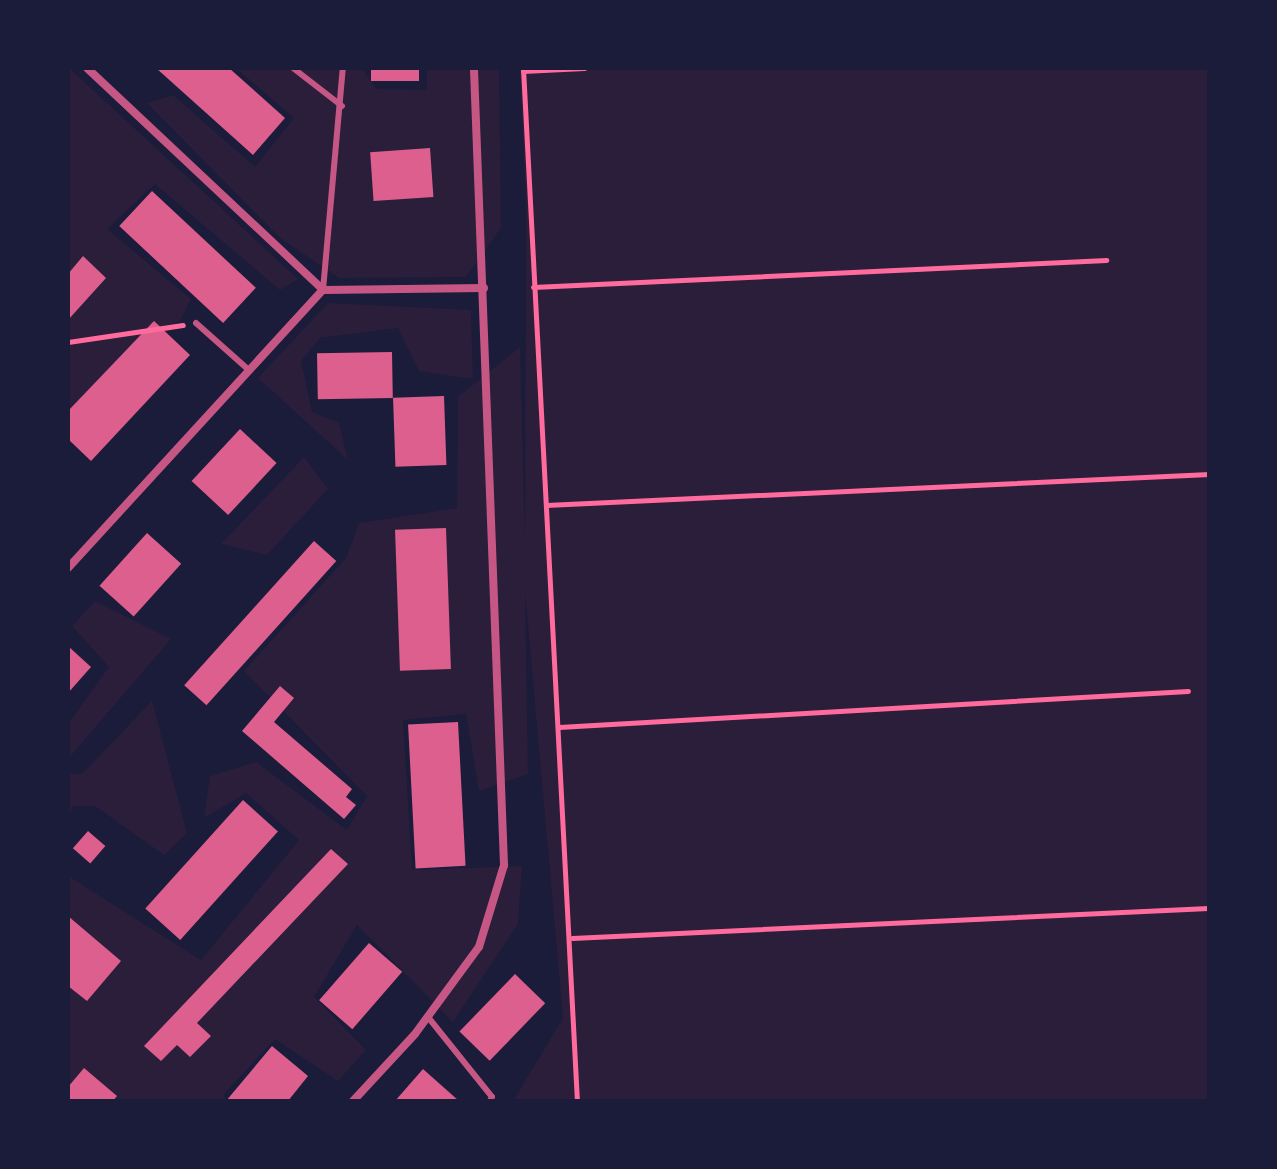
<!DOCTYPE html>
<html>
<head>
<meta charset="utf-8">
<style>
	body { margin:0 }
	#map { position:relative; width:1277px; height:1169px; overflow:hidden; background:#1b1b3a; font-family:"Noto Sans",sans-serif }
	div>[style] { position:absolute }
	.green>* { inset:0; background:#2a1e3b }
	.building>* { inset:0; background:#dd5f8e; transform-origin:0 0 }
	.path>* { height:5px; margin:-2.5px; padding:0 2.5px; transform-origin:2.5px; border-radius:2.5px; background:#ff6b9d }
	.service>* { height:6px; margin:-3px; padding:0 3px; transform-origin:3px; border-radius:3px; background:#c65784 }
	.minor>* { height:8px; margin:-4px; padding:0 4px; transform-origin:4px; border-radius:4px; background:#c65784 }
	span { translate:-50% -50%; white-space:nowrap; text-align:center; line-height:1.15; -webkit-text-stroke:8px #1b1b3a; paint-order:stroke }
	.frame { position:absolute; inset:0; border:70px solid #1b1b3a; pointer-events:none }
</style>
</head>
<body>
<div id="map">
	<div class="green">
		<i style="clip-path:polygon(69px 68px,298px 279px,280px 290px,155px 184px,107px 229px,191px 299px,181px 319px,68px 430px)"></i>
		<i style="clip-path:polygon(236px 68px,362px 68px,376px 89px,427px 90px,427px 68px,499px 68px,501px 228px,466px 277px,339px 278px,280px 238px,147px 103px,173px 95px,255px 167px,294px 118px)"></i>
		<i style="clip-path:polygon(520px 68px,1209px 68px,1209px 1101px,513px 1101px,563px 1018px,525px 592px,528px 774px,479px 791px,466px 714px,403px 720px,412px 870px,522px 866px,518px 924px,453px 1022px,357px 925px,314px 997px,366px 1050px,338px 1081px,275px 1039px,223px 1095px,228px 1101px,68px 1101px,68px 876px,201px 960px,299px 840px,246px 793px,204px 818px,210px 776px,256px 762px,347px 830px,367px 796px,244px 671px,346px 558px,359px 523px,457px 508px,458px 397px,520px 347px,525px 541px,526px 205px)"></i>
		<i style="clip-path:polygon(328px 303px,471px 310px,473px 379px,419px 371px,398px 328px,320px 338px,301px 361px,312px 412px,339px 423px,348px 460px,258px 378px)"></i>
		<i style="clip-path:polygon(304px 457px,328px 489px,267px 555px,221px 544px)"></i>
		<i style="clip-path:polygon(95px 601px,171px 639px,68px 759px,68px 724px,109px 667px,72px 626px)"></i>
		<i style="clip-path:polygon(152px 701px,187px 833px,164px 855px,95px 806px,72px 806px,68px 825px,68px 774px,82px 774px)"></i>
	</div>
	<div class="building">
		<i style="clip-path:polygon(156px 68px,229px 68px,285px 118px,253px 155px)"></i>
		<i style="left:371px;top:68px;width:48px;height:13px"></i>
		<i style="left:430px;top:148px;width:49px;height:60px;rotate:86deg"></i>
		<i style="left:152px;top:191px;width:142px;height:48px;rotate:43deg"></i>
		<i style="clip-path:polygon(83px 256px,106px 278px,68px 320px,68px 274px)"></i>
		<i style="clip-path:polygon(154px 321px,190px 355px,91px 461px,68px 439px,68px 411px)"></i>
		<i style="left:392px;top:352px;width:46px;height:75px;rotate:89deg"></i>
		<i style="left:444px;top:396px;width:69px;height:51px;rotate:88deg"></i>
		<i style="left:240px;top:429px;width:50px;height:71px;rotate:43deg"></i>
		<i style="left:446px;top:528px;width:141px;height:51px;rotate:88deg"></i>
		<i style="left:147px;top:533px;width:46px;height:71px;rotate:42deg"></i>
		<i style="left:314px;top:541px;width:30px;height:194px;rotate:42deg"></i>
		<i style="clip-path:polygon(68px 646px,91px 667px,68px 693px)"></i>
		<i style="clip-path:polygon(280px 686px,294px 698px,274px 722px,352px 789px,346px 797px,356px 805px,344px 819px,242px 731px)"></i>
		<i style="left:458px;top:722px;width:144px;height:50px;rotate:87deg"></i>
		<i style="left:243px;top:800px;width:47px;height:146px;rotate:42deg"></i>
		<i style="left:88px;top:831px;width:23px;height:23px;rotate:41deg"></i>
		<i style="clip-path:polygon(331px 849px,348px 864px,197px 1023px,211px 1036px,190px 1057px,177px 1045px,161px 1061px,144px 1046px)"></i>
		<i style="clip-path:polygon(68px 916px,121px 961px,87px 1001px,68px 986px)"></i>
		<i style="left:369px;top:943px;width:44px;height:76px;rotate:41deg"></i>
		<i style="left:515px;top:974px;width:42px;height:80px;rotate:44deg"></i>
		<i style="clip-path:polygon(272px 1046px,308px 1076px,288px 1101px,226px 1101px)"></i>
		<i style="clip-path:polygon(84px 1068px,117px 1096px,113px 1101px,68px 1101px,68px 1087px)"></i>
		<i style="clip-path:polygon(423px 1069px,459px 1101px,395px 1101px)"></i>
	</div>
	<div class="path">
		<i style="left:523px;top:68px;width:1034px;rotate:87.01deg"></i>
		<i style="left:523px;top:71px;width:61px;rotate:-2.8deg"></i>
		<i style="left:533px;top:287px;width:574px;rotate:-2.7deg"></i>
		<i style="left:68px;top:342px;width:116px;rotate:-8.4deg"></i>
		<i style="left:546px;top:505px;width:664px;rotate:-2.68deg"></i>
		<i style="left:559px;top:727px;width:630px;rotate:-3.28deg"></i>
		<i style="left:572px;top:938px;width:637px;rotate:-2.7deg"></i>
	</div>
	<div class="service">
		<i style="left:293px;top:68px;width:62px;rotate:37.8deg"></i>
		<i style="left:323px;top:290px;width:223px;rotate:-84.9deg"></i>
		<i style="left:196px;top:323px;width:71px;rotate:41.6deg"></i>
		<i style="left:428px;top:1017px;width:102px;rotate:51.3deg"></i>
		<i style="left:492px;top:1097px;width:4px;rotate:117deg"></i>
	</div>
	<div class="minor">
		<i style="left:87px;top:68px;width:324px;rotate:43.2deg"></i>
		<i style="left:323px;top:290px;width:161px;rotate:-0.7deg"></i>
		<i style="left:68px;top:568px;width:377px;rotate:-47.5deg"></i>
		<i style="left:353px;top:1101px;width:91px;rotate:-47.2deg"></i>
		<i style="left:415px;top:1034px;width:108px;rotate:-53.7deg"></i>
		<i style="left:479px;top:947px;width:86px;rotate:-73deg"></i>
		<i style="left:504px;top:865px;width:798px;rotate:-92.16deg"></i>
	</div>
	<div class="frame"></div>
</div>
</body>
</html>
